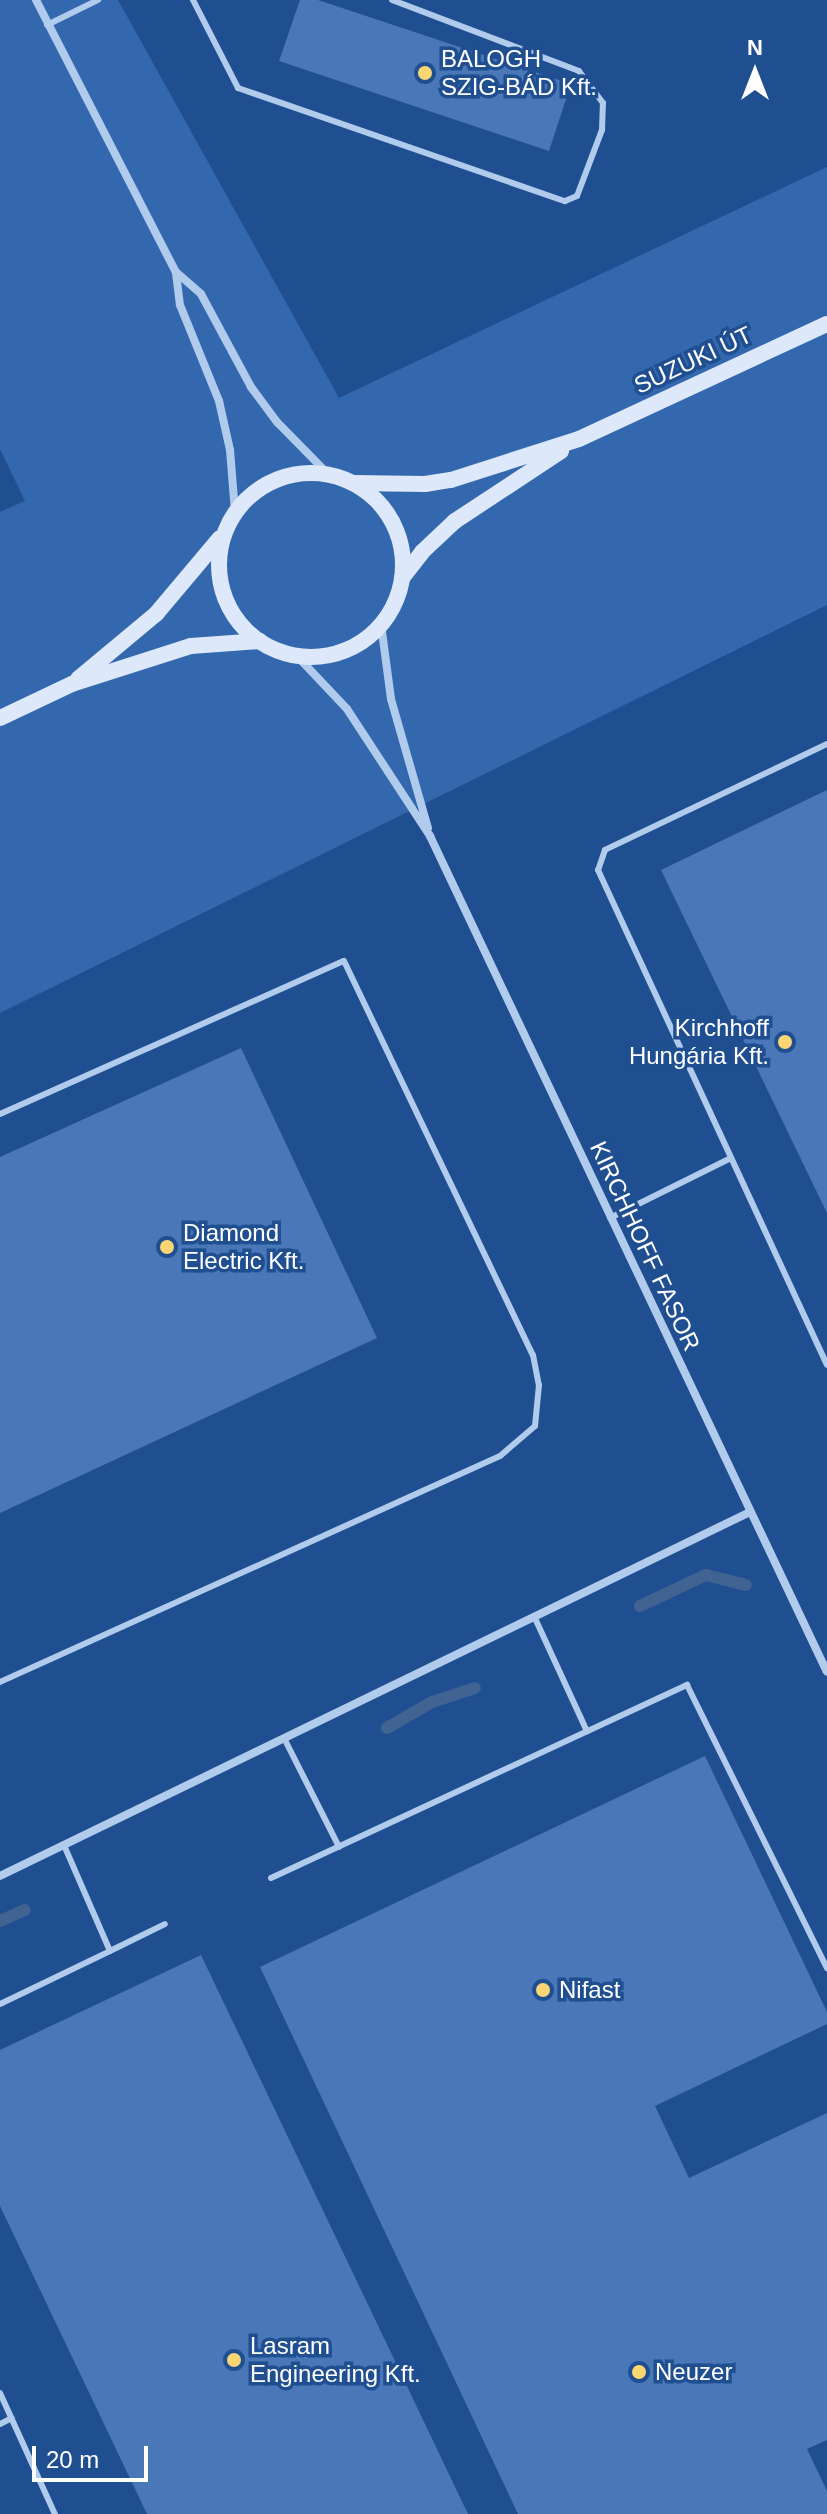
<!DOCTYPE html>
<html>
<head>
<meta charset="utf-8">
<style>
	body { margin:0 }
	#map { position:relative; width:827px; height:2514px; overflow:hidden; background:#204f91; font-family:Helvetica,sans-serif }
	div>[style] { position:absolute }
	.green>* { inset:0; background:#3468ae }
	.stream>* { height:12px; margin:-6px; padding:0 6px; transform-origin:6px; border-radius:6px; background:#416392 }
	.building>* { inset:0; background:#4977b8 }
	.service>* { height:6px; margin:-3px; padding:0 3px; transform-origin:3px; border-radius:3px; background:#b1cbed }
	.minor>* { height:8px; margin:-4px; padding:0 4px; transform-origin:4px; border-radius:4px; background:#b1cbed }
	.secondary>* { height:16px; margin:-8px; padding:0 8px; transform-origin:8px; border-radius:8px; background:#dde9fa }
	.secondary>.ring { margin:-8px; padding:0; box-sizing:content-box; background:none; border:16px solid #dde9fa; border-radius:50% }
	.dots>* { width:22px; height:22px; translate:-50% -50%; box-sizing:border-box; border:4px solid #204f91; border-radius:50% }
	span { translate:-50% -50%; white-space:nowrap; text-align:center; line-height:1.15; -webkit-text-stroke:7px #204f91; paint-order:stroke }
	.poi-label { font-size:24px; color:#fff }
	.left { translate:0 -50%; text-align:left }
	.right { translate:-100% -50%; text-align:right }
	.street-label { font-size:24px; color:#fff }
	.north { position:absolute; left:715px; top:32px; width:80px; height:80px; -webkit-text-stroke:6px #204f91; paint-order:stroke; rotate:0deg; font-size:22px; font-weight:700; line-height:32px; text-align:center; color:#fff }
	.north::after { content:''; display:block; margin:auto; width:28px; height:36px; background:#fff; clip-path:polygon(50% 0,100% 100%,50% 72%,0 100%) }
	.scale { position:absolute; left:32px; top:2446px; width:116px; height:36px; box-sizing:border-box; border:4px solid #fff; border-top:0; padding-left:10px; font-size:24px; line-height:28px; white-space:nowrap; color:#fff; -webkit-text-stroke:6px #204f91; paint-order:stroke }
</style>
</head>
<body>
<div id="map">
	<div class="green">
		<i style="clip-path:polygon(0 0,118px 0,339px 398px,827px 167px,827px 605px,0 1013px,0 512px,25px 501px,0 449px)"></i>
	</div>
	<div class="stream">
		<i style="left:640px;top:1606px;width:73px;rotate:-25.2deg"></i>
		<i style="left:706px;top:1575px;width:41px;rotate:14deg"></i>
		<i style="left:387px;top:1728px;width:52px;rotate:-30deg"></i>
		<i style="left:432px;top:1702px;width:45px;rotate:-18deg"></i>
		<i style="left:0;top:1921px;width:27px;rotate:-24deg"></i>
	</div>
	<div class="building">
		<i style="clip-path:polygon(300px 0,318px 0,571px 84px,549px 151px,279px 61px)"></i>
		<i style="clip-path:polygon(827px 790px,827px 1213px,661px 870px)"></i>
		<i style="clip-path:polygon(241px 1048px,377px 1338px,0 1513px,0 1157px)"></i>
		<i style="clip-path:polygon(705px 1756px,827px 2012px,827px 2024px,655px 2106px,689px 2178px,827px 2113px,827px 2440px,807px 2449px,827px 2491px,827px 2514px,518px 2514px,260px 1967px)"></i>
		<i style="clip-path:polygon(201px 1955px,468px 2514px,147px 2514px,0 2206px,0 2050px)"></i>
	</div>
	<div class="service">
		<i style="left:193px;top:0;width:99px;rotate:62.9deg"></i>
		<i style="left:238px;top:88px;width:346px;rotate:19.1deg"></i>
		<i style="left:565px;top:201px;width:13px;rotate:-23deg"></i>
		<i style="left:577px;top:196px;width:71px;rotate:-69.3deg"></i>
		<i style="left:602px;top:130px;width:27px;rotate:-88deg"></i>
		<i style="left:603px;top:103px;width:40px;rotate:-127deg"></i>
		<i style="left:579px;top:71px;width:200px;rotate:-159.2deg"></i>
		<i style="left:47px;top:25px;width:57px;rotate:-26.1deg"></i>
		<i style="left:827px;top:744px;width:246px;rotate:154.5deg"></i>
		<i style="left:605px;top:850px;width:21px;rotate:109deg"></i>
		<i style="left:598px;top:870px;width:545px;rotate:65.17deg"></i>
		<i style="left:0;top:1114px;width:376px;rotate:-24deg"></i>
		<i style="left:344px;top:961px;width:437px;rotate:64.4deg"></i>
		<i style="left:533px;top:1355px;width:31px;rotate:79deg"></i>
		<i style="left:539px;top:1385px;width:41px;rotate:95.6deg"></i>
		<i style="left:535px;top:1426px;width:46px;rotate:139.4deg"></i>
		<i style="left:500px;top:1456px;width:549px;rotate:155.68deg"></i>
		<i style="left:610px;top:1218px;width:135px;rotate:-26.4deg"></i>
		<i style="left:534px;top:1616px;width:127px;rotate:65.3deg"></i>
		<i style="left:284px;top:1738px;width:122px;rotate:63.2deg"></i>
		<i style="left:271px;top:1878px;width:459px;rotate:-24.9deg"></i>
		<i style="left:687px;top:1685px;width:316px;rotate:63.7deg"></i>
		<i style="left:110px;top:1951px;width:61px;rotate:-26.1deg"></i>
		<i style="left:0;top:2004px;width:122px;rotate:-25.7deg"></i>
		<i style="left:110px;top:1951px;width:116px;rotate:-113.5deg"></i>
		<i style="left:0;top:2393px;width:133px;rotate:65.6deg"></i>
		<i style="left:0;top:2424px;width:13px;rotate:-27deg"></i>
	</div>
	<div class="minor">
		<i style="left:36px;top:0;width:306px;rotate:62.8deg"></i>
		<i style="left:176px;top:272px;width:33px;rotate:41deg"></i>
		<i style="left:201px;top:294px;width:106px;rotate:61.7deg"></i>
		<i style="left:251px;top:387px;width:44px;rotate:53.4deg"></i>
		<i style="left:277px;top:422px;width:74px;rotate:45.5deg"></i>
		<i style="left:176px;top:273px;width:32px;rotate:83deg"></i>
		<i style="left:180px;top:305px;width:104px;rotate:67.9deg"></i>
		<i style="left:219px;top:401px;width:50px;rotate:77.3deg"></i>
		<i style="left:230px;top:450px;width:62px;rotate:85.4deg"></i>
		<i style="left:381px;top:624px;width:76px;rotate:82.4deg"></i>
		<i style="left:391px;top:699px;width:134px;rotate:74deg"></i>
		<i style="left:296px;top:655px;width:74px;rotate:46.6deg"></i>
		<i style="left:347px;top:709px;width:152px;rotate:56.8deg"></i>
		<i style="left:430px;top:836px;width:925px;rotate:64.6deg"></i>
		<i style="left:0;top:1876px;width:834px;rotate:-25.89deg"></i>
	</div>
	<div class="secondary">
		<i class="ring" style="left:219px;top:473px;width:168px;height:168px"></i>
		<i style="left:353px;top:483px;width:72px;rotate:0.8deg"></i>
		<i style="left:425px;top:484px;width:26px;rotate:-9deg"></i>
		<i style="left:451px;top:480px;width:134px;rotate:-17.8deg"></i>
		<i style="left:579px;top:439px;width:273px;rotate:-24.9deg"></i>
		<i style="left:402px;top:578px;width:33px;rotate:-52deg"></i>
		<i style="left:422px;top:552px;width:45px;rotate:-43.2deg"></i>
		<i style="left:455px;top:521px;width:127px;rotate:-33.4deg"></i>
		<i style="left:78px;top:679px;width:102px;rotate:-39.8deg"></i>
		<i style="left:156px;top:614px;width:99px;rotate:-49.9deg"></i>
		<i style="left:0;top:718px;width:80px;rotate:-25.3deg"></i>
		<i style="left:72px;top:684px;width:125px;rotate:-17.7deg"></i>
		<i style="left:191px;top:646px;width:69px;rotate:-4.1deg"></i>
	</div>
	<div class="dots">
		<i style="left:425px;top:73px;background:#fad672"></i>
		<i style="left:785px;top:1042px;background:#fad672"></i>
		<i style="left:167px;top:1247px;background:#fad672"></i>
		<i style="left:543px;top:1990px;background:#fad672"></i>
		<i style="left:234px;top:2360px;background:#fad672"></i>
		<i style="left:639px;top:2372px;background:#fad672"></i>
	</div>
	<div class="poi-label">
		<span class="left" style="left:441px;top:73px">BALOGH<br>SZIG-BÁD Kft.</span>
		<span class="right" style="left:769px;top:1042px">Kirchhoff<br>Hungária Kft.</span>
		<span class="left" style="left:183px;top:1247px">Diamond<br>Electric Kft.</span>
		<span class="left" style="left:559px;top:1990px">Nifast</span>
		<span class="left" style="left:250px;top:2360px">Lasram<br>Engineering Kft.</span>
		<span class="left" style="left:655px;top:2372px">Neuzer</span>
	</div>
	<div class="street-label">
		<span style="left:693px;top:360px;rotate:-25deg">SUZUKI ÚT</span>
		<span style="left:645px;top:1246px;rotate:65deg">KIRCHHOFF FASOR</span>
	</div>
	<div class="north">N</div>
	<div class="scale">20 m</div>
</div>
</body>
</html>
